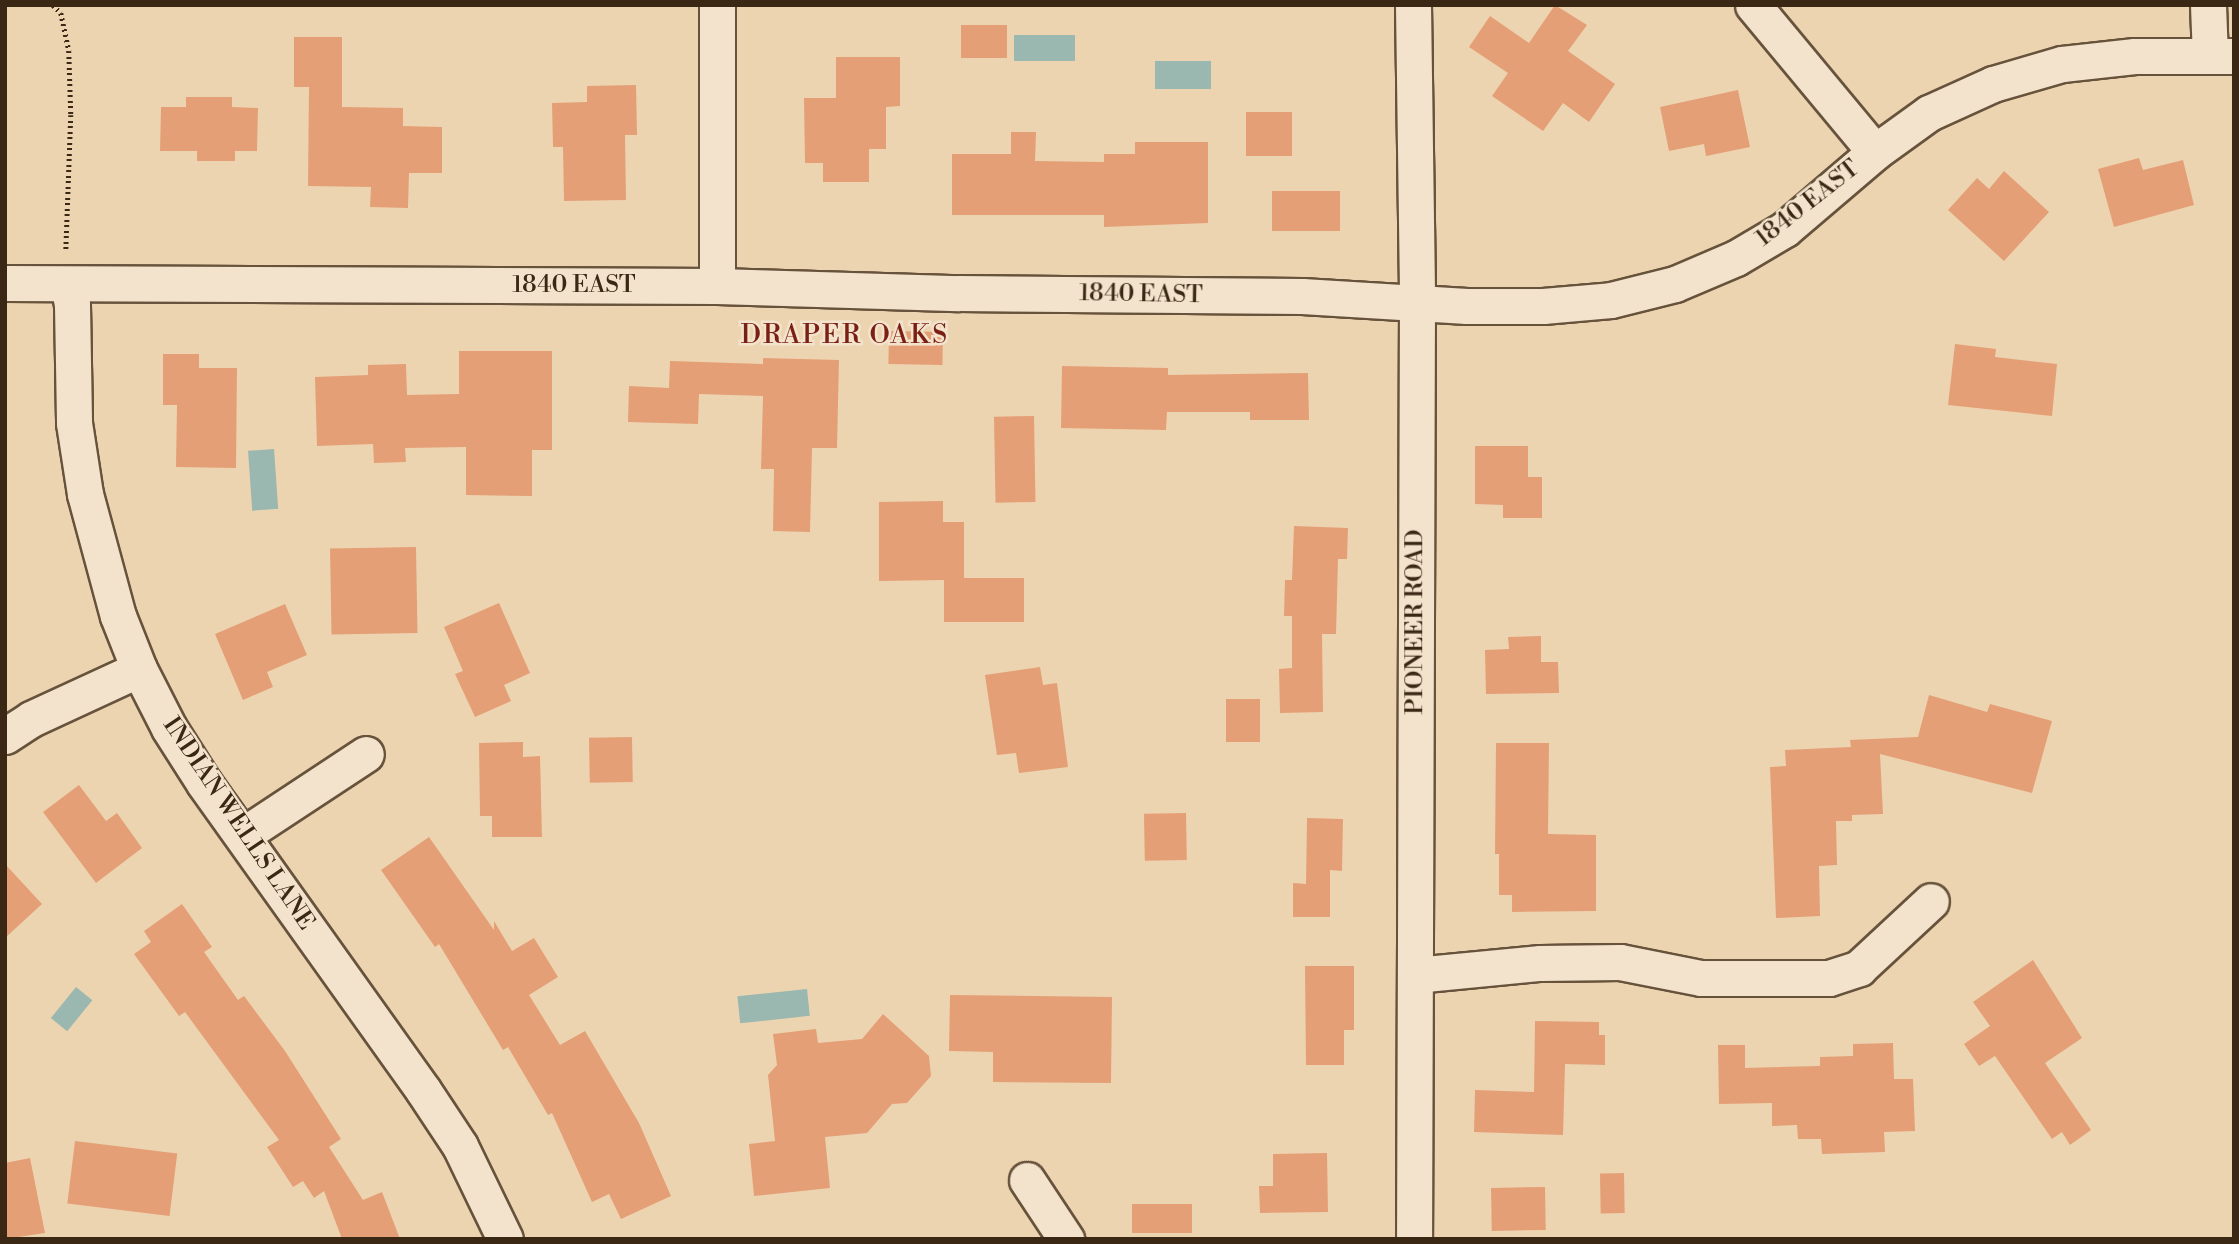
<!DOCTYPE html>
<html>
<head>
<meta charset="utf-8">
<style>
	body { margin:0 }
	#map { position:relative; width:2239px; height:1244px; overflow:hidden; background:#edd4b1; font-family:"Libre Bodoni",serif }
	div>[style] { position:absolute }
	.water>* { inset:0; background:#9ab7b0; transform-origin:0 0 }
	.building>* { inset:0; background:#e49f76; transform-origin:0 0 }
	.path>* { height:4.5px; margin-top:-2.25px; transform-origin:0; background:repeating-linear-gradient(90deg,#3a2815 0 2px,transparent 0 5.5px) }
	.roads { filter:drop-shadow(2px 0 #67533c) drop-shadow(-2px 0 #67533c) drop-shadow(0 2px #67533c) drop-shadow(0 -2px #67533c) }
	.minor>* { height:35px; margin:-17.5px; padding:0 17.5px; transform-origin:17.5px; border-radius:17.5px; background:#f3e3cc }
	span { translate:-50% -50%; white-space:nowrap; text-align:center; line-height:1.15; -webkit-text-stroke:5px #f3e3cc; paint-order:stroke }
	.street-label { font-size:24px; color:#3a2815 }
	.neighbourhood-label { font-size:26px; color:#7a1f14; letter-spacing:2px }
	.frame { position:absolute; inset:0; border:7px solid #3a2815; pointer-events:none }
</style>
</head>
<body>
<div id="map">
	<div class="water">
		<i style="left:1075px;top:35px;width:26px;height:61px;rotate:90deg"></i>
		<i style="left:1211px;top:61px;width:28px;height:56px;rotate:90deg"></i>
		<i style="left:274px;top:449px;width:60px;height:26px;rotate:86deg"></i>
		<i style="left:76px;top:987px;width:21px;height:40px;rotate:39deg"></i>
		<i style="left:807px;top:989px;width:27px;height:70px;rotate:84deg"></i>
	</div>
	<div class="building">
		<i style="clip-path:polygon(1555px 5px,1587px 25px,1568px 51px,1615px 84px,1589px 122px,1563px 103px,1543px 131px,1492px 96px,1508px 73px,1469px 47px,1490px 16px,1529px 43px)"></i>
		<i style="left:961px;top:25px;width:46px;height:33px"></i>
		<i style="clip-path:polygon(294px 37px,342px 37px,342px 107px,403px 108px,403px 126px,442px 127px,442px 173px,409px 173px,408px 208px,370px 207px,371px 187px,308px 186px,309px 87px,294px 87px)"></i>
		<i style="clip-path:polygon(836px 57px,900px 57px,900px 106px,886px 107px,886px 149px,869px 149px,869px 182px,823px 182px,823px 163px,805px 163px,804px 98px,836px 98px)"></i>
		<i style="clip-path:polygon(636px 85px,637px 135px,625px 135px,626px 200px,564px 201px,563px 147px,553px 147px,552px 103px,587px 102px,587px 86px)"></i>
		<i style="clip-path:polygon(1738px 90px,1750px 147px,1706px 156px,1704px 144px,1669px 151px,1660px 107px)"></i>
		<i style="clip-path:polygon(186px 97px,232px 97px,232px 107px,258px 108px,257px 151px,235px 151px,235px 161px,197px 161px,197px 151px,160px 151px,161px 107px,186px 107px)"></i>
		<i style="left:1246px;top:112px;width:46px;height:44px"></i>
		<i style="clip-path:polygon(1011px 132px,1036px 132px,1035px 161px,1104px 162px,1104px 154px,1135px 154px,1135px 142px,1208px 142px,1208px 223px,1104px 227px,1104px 215px,952px 215px,952px 154px,1011px 154px)"></i>
		<i style="clip-path:polygon(2139px 158px,2143px 170px,2183px 160px,2194px 205px,2114px 227px,2098px 169px)"></i>
		<i style="clip-path:polygon(2004px 171px,2049px 212px,2004px 261px,1948px 210px,1977px 178px,1989px 189px)"></i>
		<i style="left:1272px;top:191px;width:68px;height:40px"></i>
		<i style="left:889px;top:331px;width:54px;height:33px;rotate:1deg"></i>
		<i style="clip-path:polygon(1955px 344px,1996px 349px,1995px 357px,2057px 364px,2052px 416px,1948px 405px)"></i>
		<i style="clip-path:polygon(459px 351px,552px 351px,552px 450px,532px 450px,532px 496px,466px 495px,466px 447px,405px 448px,406px 462px,374px 463px,373px 444px,317px 446px,315px 377px,368px 375px,368px 365px,406px 364px,407px 395px,459px 394px)"></i>
		<i style="clip-path:polygon(163px 354px,199px 354px,199px 368px,237px 368px,236px 468px,176px 467px,177px 405px,163px 405px)"></i>
		<i style="clip-path:polygon(763px 358px,839px 360px,837px 448px,812px 448px,810px 532px,773px 531px,774px 469px,761px 469px,763px 396px,699px 394px,698px 424px,628px 422px,629px 386px,669px 388px,670px 361px,763px 364px)"></i>
		<i style="clip-path:polygon(1062px 366px,1168px 368px,1168px 375px,1308px 373px,1309px 420px,1250px 420px,1250px 412px,1167px 412px,1166px 430px,1061px 428px)"></i>
		<i style="left:1034px;top:416px;width:86px;height:40px;rotate:89deg"></i>
		<i style="clip-path:polygon(1475px 446px,1528px 446px,1528px 477px,1542px 477px,1542px 518px,1503px 518px,1503px 505px,1475px 504px)"></i>
		<i style="clip-path:polygon(943px 501px,943px 522px,964px 522px,964px 578px,1024px 578px,1024px 622px,944px 622px,944px 580px,879px 581px,879px 502px)"></i>
		<i style="clip-path:polygon(1294px 526px,1348px 528px,1347px 559px,1338px 559px,1336px 634px,1322px 634px,1323px 712px,1280px 713px,1279px 669px,1292px 668px,1292px 616px,1284px 616px,1285px 580px,1292px 580px)"></i>
		<i style="left:416px;top:547px;width:86px;height:86px;rotate:89deg"></i>
		<i style="clip-path:polygon(499px 603px,530px 673px,504px 685px,511px 701px,475px 717px,455px 674px,463px 671px,444px 627px)"></i>
		<i style="clip-path:polygon(285px 604px,307px 655px,267px 672px,273px 687px,243px 700px,215px 634px)"></i>
		<i style="clip-path:polygon(1541px 636px,1541px 662px,1558px 662px,1559px 693px,1486px 694px,1485px 650px,1509px 649px,1508px 637px)"></i>
		<i style="clip-path:polygon(1040px 667px,1043px 685px,1057px 683px,1068px 767px,1019px 773px,1016px 753px,997px 755px,985px 675px)"></i>
		<i style="clip-path:polygon(1929px 695px,1987px 712px,1990px 704px,2052px 721px,2032px 793px,1880px 754px,1883px 814px,1852px 815px,1852px 821px,1836px 821px,1837px 865px,1819px 866px,1820px 916px,1776px 918px,1770px 767px,1786px 766px,1785px 750px,1851px 747px,1850px 740px,1918px 737px)"></i>
		<i style="left:1226px;top:699px;width:34px;height:43px"></i>
		<i style="left:632px;top:737px;width:45px;height:43px;rotate:89deg"></i>
		<i style="clip-path:polygon(523px 742px,523px 757px,540px 756px,542px 837px,492px 837px,492px 816px,480px 816px,479px 743px)"></i>
		<i style="clip-path:polygon(1496px 743px,1549px 743px,1548px 834px,1596px 835px,1596px 911px,1512px 912px,1512px 895px,1499px 895px,1499px 854px,1495px 854px)"></i>
		<i style="clip-path:polygon(79px 785px,106px 821px,117px 813px,142px 848px,96px 883px,43px 812px)"></i>
		<i style="left:1186px;top:813px;width:47px;height:42px;rotate:89deg"></i>
		<i style="clip-path:polygon(1307px 818px,1343px 819px,1342px 871px,1330px 870px,1330px 917px,1293px 917px,1293px 883px,1306px 884px)"></i>
		<i style="clip-path:polygon(429px 837px,494px 930px,494px 921px,512px 951px,534px 938px,558px 977px,529px 995px,560px 1045px,585px 1031px,639px 1123px,671px 1196px,621px 1219px,609px 1194px,592px 1202px,552px 1113px,548px 1115px,508px 1047px,503px 1050px,439px 944px,435px 947px,381px 870px)"></i>
		<i style="clip-path:polygon(5px 864px,42px 904px,5px 938px)"></i>
		<i style="clip-path:polygon(182px 904px,212px 947px,204px 952px,238px 1000px,244px 996px,285px 1051px,341px 1139px,329px 1147px,363px 1200px,382px 1192px,400px 1239px,342px 1239px,324px 1191px,314px 1198px,303px 1181px,293px 1187px,267px 1147px,279px 1140px,185px 1012px,179px 1016px,134px 954px,151px 942px,144px 931px)"></i>
		<i style="clip-path:polygon(2033px 960px,2082px 1038px,2045px 1063px,2091px 1130px,2070px 1145px,2062px 1132px,2052px 1139px,1995px 1056px,1979px 1066px,1964px 1044px,1990px 1026px,1973px 1002px)"></i>
		<i style="clip-path:polygon(1305px 966px,1354px 966px,1354px 1030px,1344px 1030px,1344px 1065px,1306px 1065px)"></i>
		<i style="clip-path:polygon(950px 995px,1112px 997px,1111px 1083px,993px 1082px,993px 1052px,949px 1051px)"></i>
		<i style="clip-path:polygon(883px 1014px,929px 1056px,931px 1076px,907px 1103px,892px 1104px,867px 1133px,825px 1137px,830px 1188px,754px 1196px,749px 1144px,775px 1141px,768px 1075px,777px 1065px,773px 1034px,816px 1029px,818px 1043px,862px 1039px)"></i>
		<i style="clip-path:polygon(1535px 1021px,1599px 1022px,1599px 1035px,1605px 1035px,1605px 1065px,1565px 1064px,1563px 1135px,1474px 1132px,1475px 1090px,1534px 1092px)"></i>
		<i style="clip-path:polygon(1893px 1043px,1894px 1079px,1913px 1079px,1915px 1131px,1884px 1132px,1885px 1152px,1822px 1154px,1821px 1139px,1798px 1139px,1797px 1125px,1772px 1126px,1772px 1103px,1719px 1104px,1718px 1045px,1745px 1045px,1745px 1068px,1820px 1066px,1820px 1057px,1853px 1056px,1853px 1044px)"></i>
		<i style="left:75px;top:1141px;width:103px;height:63px;rotate:7deg"></i>
		<i style="clip-path:polygon(1327px 1153px,1328px 1212px,1260px 1213px,1259px 1186px,1273px 1186px,1273px 1154px)"></i>
		<i style="clip-path:polygon(30px 1158px,45px 1233px,5px 1239px,5px 1163px)"></i>
		<i style="left:1624px;top:1173px;width:40px;height:24px;rotate:89deg"></i>
		<i style="left:1545px;top:1187px;width:43px;height:54px;rotate:89deg"></i>
		<i style="left:1132px;top:1204px;width:60px;height:29px"></i>
	</div>
	<div class="path">
		<i style="left:53px;top:5px;width:11px;rotate:45deg"></i>
		<i style="left:61px;top:13px;width:39px;rotate:78deg"></i>
		<i style="left:69px;top:51px;width:64px;rotate:88.2deg"></i>
		<i style="left:71px;top:115px;width:137px;rotate:92.1deg"></i>
	</div>
	<div class="roads">
		<div class="minor">
			<i style="left:717px;top:5px;width:281px;rotate:90deg"></i>
			<i style="left:1413px;top:5px;width:298px;rotate:89.2deg"></i>
			<i style="left:1417px;top:303px;width:936px;rotate:90.18deg"></i>
			<i style="left:1753px;top:5px;width:191px;rotate:50.3deg"></i>
			<i style="left:2208px;top:5px;width:51px;rotate:87.8deg"></i>
			<i style="left:5px;top:283px;width:712px;rotate:0.24deg"></i>
			<i style="left:717px;top:286px;width:242px;rotate:1.7deg"></i>
			<i style="left:959px;top:293px;width:343px;rotate:0.5deg"></i>
			<i style="left:1302px;top:296px;width:165px;rotate:3.5deg"></i>
			<i style="left:1467px;top:306px;width:76px"></i>
			<i style="left:1543px;top:306px;width:68px;rotate:-5deg"></i>
			<i style="left:1611px;top:300px;width:66px;rotate:-14deg"></i>
			<i style="left:1675px;top:284px;width:66px;rotate:-23.1deg"></i>
			<i style="left:1736px;top:258px;width:57px;rotate:-30.6deg"></i>
			<i style="left:1785px;top:229px;width:118px;rotate:-40.5deg"></i>
			<i style="left:1875px;top:152px;width:67px;rotate:-35.8deg"></i>
			<i style="left:1929px;top:113px;width:70px;rotate:-24.4deg"></i>
			<i style="left:1993px;top:84px;width:72px;rotate:-16.2deg"></i>
			<i style="left:2062px;top:64px;width:73px;rotate:-6.3deg"></i>
			<i style="left:2135px;top:56px;width:99px"></i>
			<i style="left:68px;top:284px;width:21px;rotate:79deg"></i>
			<i style="left:72px;top:305px;width:118px;rotate:89deg"></i>
			<i style="left:74px;top:423px;width:72px;rotate:81.2deg"></i>
			<i style="left:85px;top:494px;width:126px;rotate:74.9deg"></i>
			<i style="left:118px;top:616px;width:57px;rotate:68.4deg"></i>
			<i style="left:139px;top:669px;width:66px;rotate:63deg"></i>
			<i style="left:169px;top:728px;width:65px;rotate:57.5deg"></i>
			<i style="left:204px;top:783px;width:377px;rotate:54.5deg"></i>
			<i style="left:423px;top:1090px;width:67px;rotate:56.5deg"></i>
			<i style="left:460px;top:1146px;width:103px;rotate:64.2deg"></i>
			<i style="left:5px;top:736px;width:31px;rotate:-33deg"></i>
			<i style="left:31px;top:719px;width:119px;rotate:-24.8deg"></i>
			<i style="left:243px;top:835px;width:147px;rotate:-33.4deg"></i>
			<i style="left:1415px;top:975px;width:126px;rotate:-5.5deg"></i>
			<i style="left:1540px;top:963px;width:80px;rotate:-0.7deg"></i>
			<i style="left:1620px;top:962px;width:83px;rotate:11.2deg"></i>
			<i style="left:1701px;top:978px;width:128px"></i>
			<i style="left:1829px;top:978px;width:32px;rotate:-18deg"></i>
			<i style="left:1859px;top:968px;width:98px;rotate:-42.9deg"></i>
			<i style="left:1027px;top:1180px;width:71px;rotate:56.5deg"></i>
		</div>
	</div>
	<div class="street-label">
		<span style="left:1808px;top:204px;rotate:-38deg">1840 EAST</span>
		<span style="left:574px;top:286px">1840 EAST</span>
		<span style="left:1141px;top:295px;rotate:1deg">1840 EAST</span>
		<span style="left:1416px;top:622px;rotate:-90deg">PIONEER ROAD</span>
		<span style="left:238px;top:824px;rotate:56deg">INDIAN WELLS LANE</span>
	</div>
	<div class="neighbourhood-label">
		<span style="left:845px;top:336px">DRAPER OAKS</span>
	</div>
	<div class="frame"></div>
</div>
</body>
</html>
